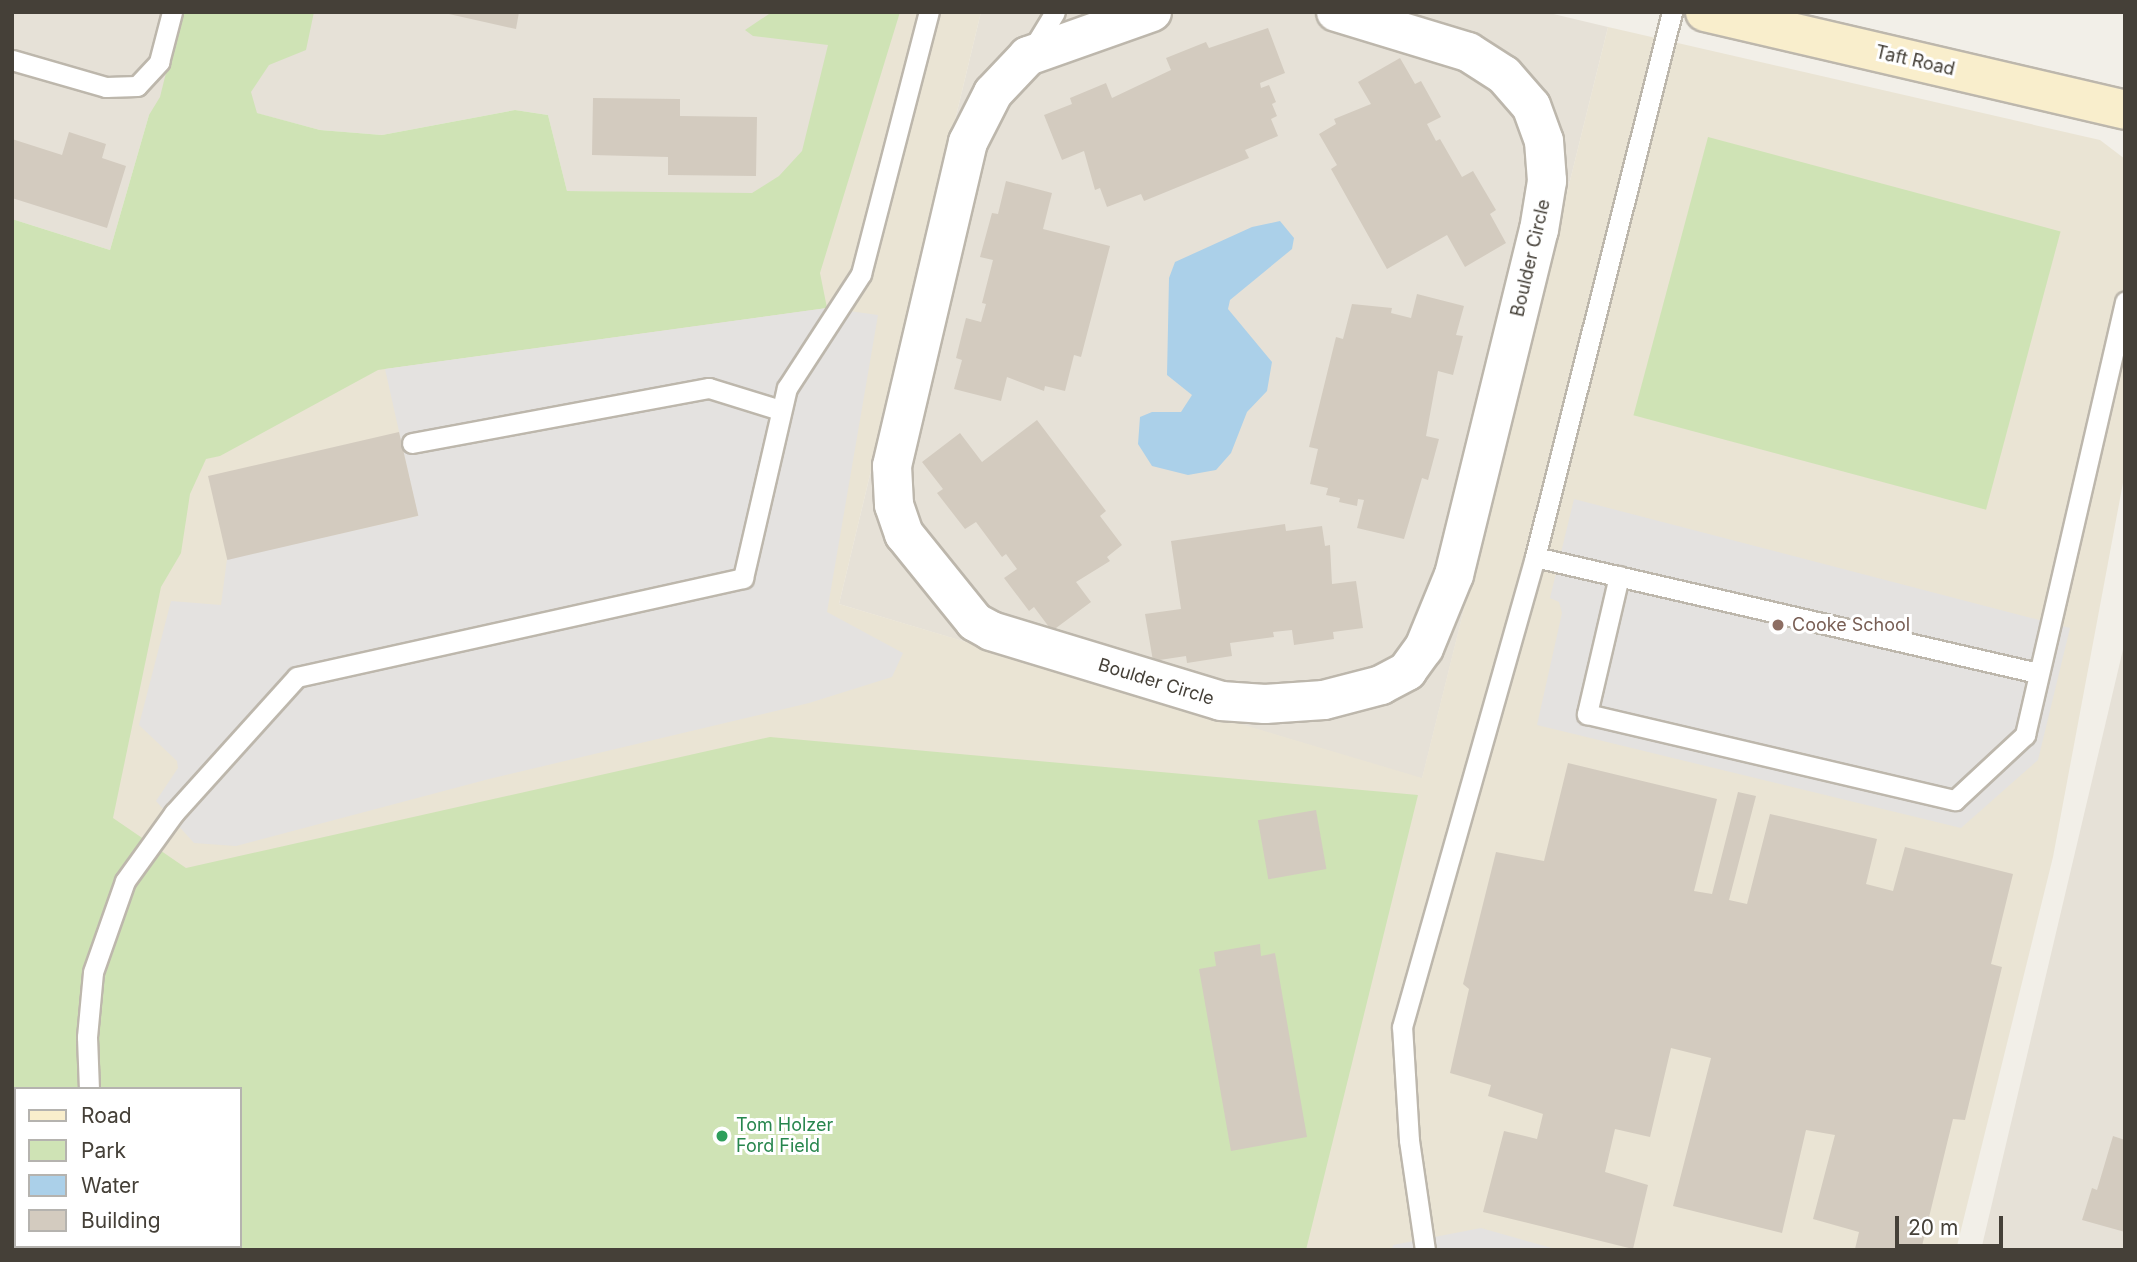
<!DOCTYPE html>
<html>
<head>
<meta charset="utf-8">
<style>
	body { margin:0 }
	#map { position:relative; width:2137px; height:1262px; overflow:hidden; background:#f2efe8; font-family:Inter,sans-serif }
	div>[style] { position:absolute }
	.residential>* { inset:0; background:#e6e1d7 }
	.education>* { inset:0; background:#eae4d4 }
	.green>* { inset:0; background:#cfe3b5; transform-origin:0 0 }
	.parking>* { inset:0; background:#e4e2e0 }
	.water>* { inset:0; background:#abd0e9 }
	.building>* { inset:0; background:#d3cbbf; transform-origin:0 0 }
	.roads { filter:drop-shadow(2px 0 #bdb7ac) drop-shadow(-2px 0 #bdb7ac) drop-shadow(0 2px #bdb7ac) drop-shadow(0 -2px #bdb7ac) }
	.lane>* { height:19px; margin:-9.5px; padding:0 9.5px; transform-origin:9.5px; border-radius:9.5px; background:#fff }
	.street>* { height:38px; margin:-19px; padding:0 19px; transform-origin:19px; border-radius:19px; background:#fff }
	.secondary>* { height:38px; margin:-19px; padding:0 19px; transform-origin:19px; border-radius:19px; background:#f9eecc }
	.dots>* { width:19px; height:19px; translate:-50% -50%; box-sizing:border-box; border:4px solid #fff; border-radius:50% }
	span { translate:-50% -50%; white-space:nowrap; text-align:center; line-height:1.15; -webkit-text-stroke:6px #fff; paint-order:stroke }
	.street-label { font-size:18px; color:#454038 }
	.education-label { font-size:18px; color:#785e54 }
	.left { translate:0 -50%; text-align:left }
	.leisure-label { font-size:18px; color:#27864d }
	.frame { position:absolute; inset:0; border:14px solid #454038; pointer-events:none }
	.legend { position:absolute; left:14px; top:1087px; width:228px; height:161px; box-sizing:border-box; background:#fff; border:2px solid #b5b3af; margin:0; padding:9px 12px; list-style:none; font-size:21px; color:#454038 }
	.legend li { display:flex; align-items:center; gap:14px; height:35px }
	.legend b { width:35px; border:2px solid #b5b3af }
	.scale { position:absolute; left:1895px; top:1216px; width:108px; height:32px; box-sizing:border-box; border:4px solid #454038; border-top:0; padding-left:9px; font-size:21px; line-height:24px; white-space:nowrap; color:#454038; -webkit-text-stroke:5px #fff; paint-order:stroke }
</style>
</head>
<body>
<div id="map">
	<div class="residential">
		<i style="clip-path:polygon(12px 12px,878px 12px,834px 196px,567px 191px,548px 115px,515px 110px,382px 135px,320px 130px,256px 113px,149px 115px,110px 250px,12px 219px)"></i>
		<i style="clip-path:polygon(981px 12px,1545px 12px,1608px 27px,1422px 779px,839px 604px)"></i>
		<i style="clip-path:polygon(2125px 641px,2125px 1250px,1981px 1250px)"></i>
	</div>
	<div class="education">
		<i style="clip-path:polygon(878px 12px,981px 12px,839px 604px,1422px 778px,1608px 27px,2100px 140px,2125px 159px,2125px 472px,2053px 857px,1956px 1250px,54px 1250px,240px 1246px,240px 1089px,20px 1089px,12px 1062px,157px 294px,819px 257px)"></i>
	</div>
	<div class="green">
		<i style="clip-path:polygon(evenodd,181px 12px,314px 12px,306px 50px,269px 65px,251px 92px,257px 113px,320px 130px,382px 135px,515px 110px,548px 115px,567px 191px,752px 193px,779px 176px,802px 151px,828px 45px,753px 36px,745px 30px,772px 12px,900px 12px,820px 273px,827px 308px,378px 370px,220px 456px,206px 459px,190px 494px,181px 553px,161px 587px,113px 818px,186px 868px,770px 737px,1418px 795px,1306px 1250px,12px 1250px,12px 219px,110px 250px,149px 115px,160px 97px,181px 12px,16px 1089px,240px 1089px,240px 1246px,16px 1246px,16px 1089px)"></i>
		<i style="left:1708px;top:137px;width:365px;height:288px;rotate:15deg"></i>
	</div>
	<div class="parking">
		<i style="clip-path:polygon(827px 308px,878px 315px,827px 612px,903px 653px,892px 677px,809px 703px,489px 779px,236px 846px,194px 843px,156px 801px,178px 768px,177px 761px,139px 725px,171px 601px,221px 605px,227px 559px,418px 516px,385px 369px)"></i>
		<i style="clip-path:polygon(1574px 499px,2070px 628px,2038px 760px,1961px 828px,1537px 725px,1562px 613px,1559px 602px,1550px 598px)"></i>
		<i style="clip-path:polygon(1481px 1228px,1559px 1250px,1392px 1250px,1393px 1245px)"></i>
	</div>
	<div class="water">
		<i style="clip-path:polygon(1280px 221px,1294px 238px,1292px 249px,1230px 300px,1228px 309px,1272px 362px,1267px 391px,1247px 412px,1231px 453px,1216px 470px,1188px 475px,1152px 466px,1138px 444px,1140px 417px,1152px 412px,1181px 412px,1192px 395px,1167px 375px,1169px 278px,1175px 262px,1252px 227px)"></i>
	</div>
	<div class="building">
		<i style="clip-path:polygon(440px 12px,519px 12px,516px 29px)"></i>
		<i style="clip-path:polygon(1268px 28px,1285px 73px,1260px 83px,1261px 88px,1269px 85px,1276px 102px,1272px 104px,1277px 116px,1271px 119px,1278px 136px,1245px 150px,1249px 158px,1144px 201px,1141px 194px,1107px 207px,1100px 188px,1095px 190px,1084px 151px,1062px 160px,1044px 115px,1072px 104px,1070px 98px,1106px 83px,1112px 98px,1171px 70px,1166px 58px,1206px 42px,1209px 48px)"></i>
		<i style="clip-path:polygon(1400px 58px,1415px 84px,1421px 81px,1441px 117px,1427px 124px,1436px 141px,1440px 139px,1462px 177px,1473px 171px,1496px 210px,1490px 214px,1506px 243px,1465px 267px,1447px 235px,1387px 269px,1331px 169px,1337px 165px,1319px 134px,1336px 124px,1334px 119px,1371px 104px,1358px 82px)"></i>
		<i style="clip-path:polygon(593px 98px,680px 99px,680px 116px,757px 117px,756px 176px,668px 175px,668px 157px,592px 155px)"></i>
		<i style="clip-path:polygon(69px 132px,106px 144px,102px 158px,126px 166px,107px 228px,12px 198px,12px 139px,62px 155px)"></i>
		<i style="clip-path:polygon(1006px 181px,1052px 193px,1043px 229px,1110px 246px,1081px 357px,1074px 355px,1065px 391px,1045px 386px,1044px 391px,1007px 377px,1001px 401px,954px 389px,962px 360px,956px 358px,966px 318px,981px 322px,986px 304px,982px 303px,993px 260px,980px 257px,992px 213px,998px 214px)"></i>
		<i style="clip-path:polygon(1417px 294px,1464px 306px,1456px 335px,1463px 336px,1453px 375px,1438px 371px,1426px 436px,1439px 439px,1428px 480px,1422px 478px,1404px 539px,1357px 528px,1364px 500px,1358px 499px,1357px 506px,1339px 502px,1340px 498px,1326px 495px,1328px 488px,1310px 484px,1318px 449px,1309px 447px,1336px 337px,1343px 339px,1352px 304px,1392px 308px,1391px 313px,1411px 318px)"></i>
		<i style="clip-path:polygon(1037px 420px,1106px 511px,1100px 516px,1122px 545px,1107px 557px,1110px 561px,1076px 582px,1091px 602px,1052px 631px,1034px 607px,1029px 611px,1004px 578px,1017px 569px,1006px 554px,1002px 557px,976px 522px,965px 529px,937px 493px,943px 489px,922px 462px,960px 433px,982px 462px)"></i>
		<i style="left:399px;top:432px;width:86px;height:196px;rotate:77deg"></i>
		<i style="clip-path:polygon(1285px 524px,1286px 531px,1322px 526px,1325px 546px,1330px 545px,1332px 584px,1356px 581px,1363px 628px,1333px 632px,1334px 639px,1294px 645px,1292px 630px,1273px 632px,1274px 637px,1230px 643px,1232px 656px,1187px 663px,1186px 656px,1153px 661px,1145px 614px,1181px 609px,1171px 541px)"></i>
		<i style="clip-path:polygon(1568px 763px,1717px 799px,1694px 891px,1712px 894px,1738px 792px,1756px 796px,1729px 900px,1747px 904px,1770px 814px,1877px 839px,1866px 884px,1893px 891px,1905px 847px,2013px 874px,1991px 964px,2002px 967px,1965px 1120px,1953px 1119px,1921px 1250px,1855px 1249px,1859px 1232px,1813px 1219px,1835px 1135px,1806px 1130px,1782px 1233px,1673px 1206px,1711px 1058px,1671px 1048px,1650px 1137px,1615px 1129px,1605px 1172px,1648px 1185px,1633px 1249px,1483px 1212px,1504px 1131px,1537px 1139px,1543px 1114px,1488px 1096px,1491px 1085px,1450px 1073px,1469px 989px,1463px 984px,1496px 852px,1544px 861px)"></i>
		<i style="left:1316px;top:810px;width:60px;height:59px;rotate:80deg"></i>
		<i style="clip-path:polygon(1260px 944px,1261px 956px,1275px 953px,1307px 1137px,1231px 1151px,1199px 969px,1216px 966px,1214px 952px)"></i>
		<i style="clip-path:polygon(2113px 1136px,2125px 1140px,2125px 1232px,2082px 1220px,2092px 1188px,2097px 1190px)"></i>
	</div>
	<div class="roads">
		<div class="lane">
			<i style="left:1032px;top:50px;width:44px;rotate:-58.8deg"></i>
			<i style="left:12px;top:60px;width:98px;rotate:16deg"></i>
			<i style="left:106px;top:87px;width:31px;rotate:-2deg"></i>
			<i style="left:137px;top:86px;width:33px;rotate:-47deg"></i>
			<i style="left:159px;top:62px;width:52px;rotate:-75.4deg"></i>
			<i style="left:412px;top:443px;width:302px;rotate:-10.5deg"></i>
			<i style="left:709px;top:388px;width:74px;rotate:17.2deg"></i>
			<i style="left:1535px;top:557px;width:516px;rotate:12.99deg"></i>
			<i style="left:1619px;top:576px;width:142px;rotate:103.1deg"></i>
			<i style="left:1587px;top:714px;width:378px;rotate:13.2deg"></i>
			<i style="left:1955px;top:800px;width:96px;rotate:-42.9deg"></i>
			<i style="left:2025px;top:735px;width:445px;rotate:-77deg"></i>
			<i style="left:89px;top:1089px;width:52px;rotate:-92.2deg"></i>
			<i style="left:87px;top:1037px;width:65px;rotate:-84.7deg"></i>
			<i style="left:93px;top:972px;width:96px;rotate:-70.6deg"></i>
			<i style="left:125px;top:881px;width:84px;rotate:-54.2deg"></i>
			<i style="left:174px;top:813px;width:183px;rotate:-47.9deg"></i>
			<i style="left:297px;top:677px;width:457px;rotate:-12.5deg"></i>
			<i style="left:743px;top:578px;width:195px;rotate:-77deg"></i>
			<i style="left:787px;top:388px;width:136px;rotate:-57deg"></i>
			<i style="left:861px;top:274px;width:271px;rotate:-75.5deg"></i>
			<i style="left:121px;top:1246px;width:4px;rotate:76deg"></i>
			<i style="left:1425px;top:1250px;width:111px;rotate:-98.3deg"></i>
			<i style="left:1409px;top:1140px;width:113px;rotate:-93.5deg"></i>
			<i style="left:1402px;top:1027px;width:488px;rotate:-74.2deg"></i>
			<i style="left:1535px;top:557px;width:562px;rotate:-75.89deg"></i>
		</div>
		<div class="street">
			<i style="left:1152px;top:12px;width:132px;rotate:160.5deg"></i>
			<i style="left:1028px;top:56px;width:51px;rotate:133.4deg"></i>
			<i style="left:993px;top:93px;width:55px;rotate:117deg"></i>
			<i style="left:968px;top:142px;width:333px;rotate:103.2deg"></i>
			<i style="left:892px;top:466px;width:39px;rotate:87deg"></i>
			<i style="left:894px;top:505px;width:31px;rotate:71deg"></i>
			<i style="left:904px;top:534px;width:113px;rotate:51.1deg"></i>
			<i style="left:975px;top:622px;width:18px;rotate:29deg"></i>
			<i style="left:991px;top:631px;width:240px;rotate:16.9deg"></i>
			<i style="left:1221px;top:701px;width:44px;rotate:3.9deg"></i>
			<i style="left:1265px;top:704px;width:59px;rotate:-3.9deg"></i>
			<i style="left:1324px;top:700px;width:59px;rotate:-14.7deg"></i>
			<i style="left:1381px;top:685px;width:30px;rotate:-28deg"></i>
			<i style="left:1407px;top:671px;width:29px;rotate:-54deg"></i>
			<i style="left:1424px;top:648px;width:79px;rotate:-67.7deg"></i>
			<i style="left:1454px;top:575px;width:355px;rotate:-76.2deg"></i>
			<i style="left:1539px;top:230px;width:50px;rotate:-80.7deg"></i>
			<i style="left:1547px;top:181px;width:40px;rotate:-94.3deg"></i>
			<i style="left:1544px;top:141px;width:37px;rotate:-110deg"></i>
			<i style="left:1531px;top:106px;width:41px;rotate:-131.1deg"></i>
			<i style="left:1504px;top:75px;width:43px;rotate:-147.4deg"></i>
			<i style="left:1468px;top:52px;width:138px;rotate:-163.1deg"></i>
		</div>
		<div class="secondary">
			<i style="left:1705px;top:12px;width:431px;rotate:13.1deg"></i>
		</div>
	</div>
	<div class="dots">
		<i style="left:1778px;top:625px;background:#8d6e63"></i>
		<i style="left:722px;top:1136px;background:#2e9e5b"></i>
	</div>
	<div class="street-label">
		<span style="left:1915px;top:61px;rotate:13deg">Taft Road</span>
		<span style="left:1531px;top:258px;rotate:-77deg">Boulder Circle</span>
		<span style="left:1156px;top:682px;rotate:17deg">Boulder Circle</span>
	</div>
	<div class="education-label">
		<span class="left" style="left:1792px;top:625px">Cooke School</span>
	</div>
	<div class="leisure-label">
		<span class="left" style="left:736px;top:1136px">Tom Holzer<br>Ford Field</span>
	</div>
	<div class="frame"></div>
	<ul class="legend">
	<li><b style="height:9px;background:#f9eecc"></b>Road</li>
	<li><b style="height:19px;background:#cfe3b5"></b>Park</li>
	<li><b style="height:19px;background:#abd0e9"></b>Water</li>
	<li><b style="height:19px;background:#d3cbbf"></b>Building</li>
	</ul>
	<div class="scale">20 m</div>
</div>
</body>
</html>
